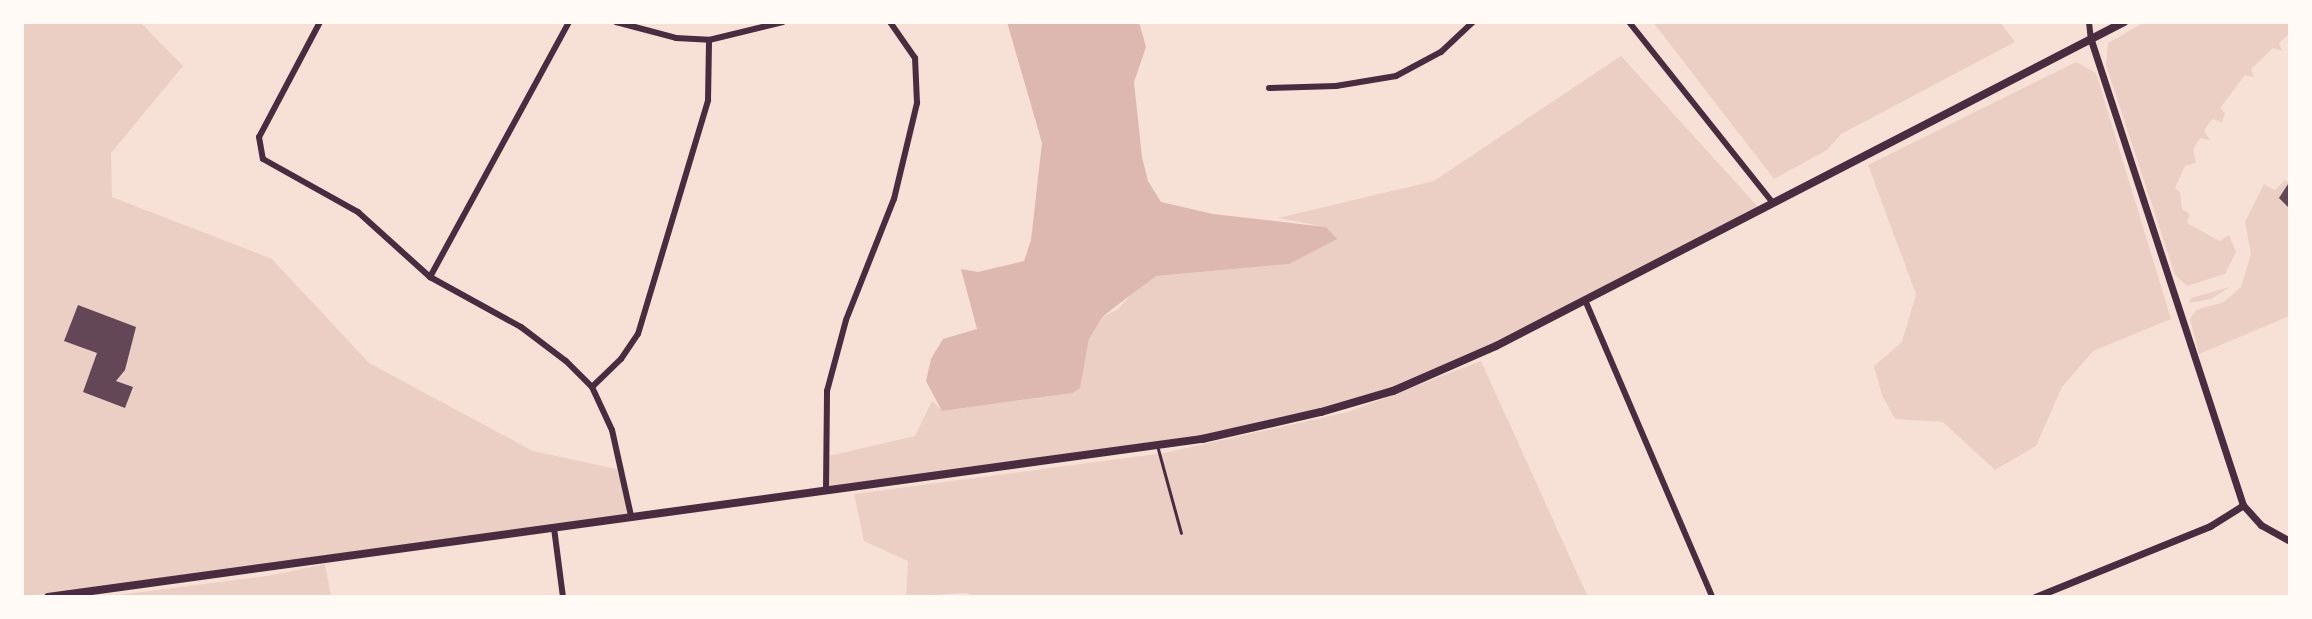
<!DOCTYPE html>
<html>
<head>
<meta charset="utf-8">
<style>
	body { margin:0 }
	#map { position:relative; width:2312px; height:619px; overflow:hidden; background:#f7e1d7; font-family:"Fira Sans",sans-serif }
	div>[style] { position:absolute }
	.green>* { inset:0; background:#ebcfc5 }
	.water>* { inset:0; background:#dcb8b0 }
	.building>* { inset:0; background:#644757 }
	.service>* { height:3px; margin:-1.5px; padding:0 1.5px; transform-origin:1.5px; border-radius:1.5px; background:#4a2c40 }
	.minor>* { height:6px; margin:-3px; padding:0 3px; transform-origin:3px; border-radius:3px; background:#4a2c40 }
	.tertiary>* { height:7px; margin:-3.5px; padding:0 3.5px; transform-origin:3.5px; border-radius:3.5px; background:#4a2c40 }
	.secondary>* { height:8px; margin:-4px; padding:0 4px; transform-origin:4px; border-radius:4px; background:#4a2c40 }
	span { translate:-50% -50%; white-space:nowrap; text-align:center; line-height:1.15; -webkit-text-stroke:8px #fffaf5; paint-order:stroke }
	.frame { position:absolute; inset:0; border:24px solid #fffaf5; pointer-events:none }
</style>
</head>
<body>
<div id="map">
	<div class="green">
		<i style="clip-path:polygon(22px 22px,140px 22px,183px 66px,111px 153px,112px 197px,272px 259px,369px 363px,533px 451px,621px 470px,631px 516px,22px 597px)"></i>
		<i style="clip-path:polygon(1653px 22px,2000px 22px,2015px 42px,1841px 134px,1827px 150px,1774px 179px)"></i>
		<i style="clip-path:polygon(2145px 22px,2290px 22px,2290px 33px,2279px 43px,2282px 51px,2273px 48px,2251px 69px,2254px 77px,2245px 75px,2220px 108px,2225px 113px,2222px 122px,2212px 119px,2204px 131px,2210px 140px,2200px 138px,2193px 150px,2196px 163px,2185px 166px,2175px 188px,2180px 192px,2182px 209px,2190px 214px,2187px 223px,2220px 241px,2229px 235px,2236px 252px,2225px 274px,2187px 286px,2175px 275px,2106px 65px,2108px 43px)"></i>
		<i style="clip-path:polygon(1621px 56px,1759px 208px,1496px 346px,1393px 391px,1249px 430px,826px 490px,824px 457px,915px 436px,932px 401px,943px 411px,1073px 393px,1080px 388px,1089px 339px,1103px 316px,1117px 310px,1139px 286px,1156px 276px,1289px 264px,1326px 227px,1278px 218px,1434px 181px)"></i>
		<i style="clip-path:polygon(2076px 62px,2096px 73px,2171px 319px,2093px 351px,2062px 387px,2036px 446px,1995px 470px,1943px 422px,1895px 419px,1882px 395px,1874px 366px,1902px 342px,1916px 294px,1868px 165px)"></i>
		<i style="clip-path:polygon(2285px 180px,2290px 184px,2290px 316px,2199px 354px,2190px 319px,2196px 310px,2224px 302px,2241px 287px,2251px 254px,2245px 222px,2264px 184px,2275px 190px)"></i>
		<i style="clip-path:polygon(2230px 287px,2211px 299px,2189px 303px,2191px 298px)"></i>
		<i style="clip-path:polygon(1481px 361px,1588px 597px,978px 597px,966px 593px,900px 597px,906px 595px,908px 561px,864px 541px,854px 494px,1164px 453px,1348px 412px)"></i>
		<i style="clip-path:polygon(325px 564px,331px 597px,103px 597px,273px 575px)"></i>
	</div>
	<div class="water">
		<i style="clip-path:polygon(1007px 22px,1139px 22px,1146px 47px,1134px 82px,1142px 157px,1148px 181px,1161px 202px,1213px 214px,1326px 227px,1337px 239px,1289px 264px,1156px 276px,1103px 316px,1089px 339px,1080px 388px,1073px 393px,942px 411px,926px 381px,931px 359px,943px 339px,977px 329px,961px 269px,978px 272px,1024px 261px,1031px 240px,1042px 143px)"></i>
	</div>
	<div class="building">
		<i style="clip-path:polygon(2290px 181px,2290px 209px,2279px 198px)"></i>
		<i style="clip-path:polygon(78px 305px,136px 327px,125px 370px,116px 381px,133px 387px,125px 408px,83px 392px,97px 353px,64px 341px)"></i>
	</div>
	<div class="service">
		<i style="left:1158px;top:449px;width:87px;rotate:74.7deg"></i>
	</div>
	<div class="minor">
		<i style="left:320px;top:22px;width:130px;rotate:117.9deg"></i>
		<i style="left:259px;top:137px;width:22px;rotate:80deg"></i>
		<i style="left:263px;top:159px;width:109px;rotate:29.2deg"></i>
		<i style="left:358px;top:212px;width:97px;rotate:42.1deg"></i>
		<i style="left:430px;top:277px;width:104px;rotate:28.8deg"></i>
		<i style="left:521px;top:327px;width:56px;rotate:37.1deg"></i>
		<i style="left:566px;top:361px;width:37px;rotate:45deg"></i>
		<i style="left:592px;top:387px;width:47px;rotate:65.1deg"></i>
		<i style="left:612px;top:430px;width:88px;rotate:77.5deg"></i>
		<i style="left:616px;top:22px;width:62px;rotate:14.9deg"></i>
		<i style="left:676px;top:38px;width:33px;rotate:3deg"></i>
		<i style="left:709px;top:40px;width:76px;rotate:-13.7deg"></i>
		<i style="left:1629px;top:22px;width:230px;rotate:51.5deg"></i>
		<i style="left:2089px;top:22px;width:18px;rotate:84deg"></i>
		<i style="left:1269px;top:88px;width:67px;rotate:-1.7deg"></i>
		<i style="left:1336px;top:86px;width:61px;rotate:-9.5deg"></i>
		<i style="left:1396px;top:76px;width:51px;rotate:-28.1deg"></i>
		<i style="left:1441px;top:52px;width:44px;rotate:-43.2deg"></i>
		<i style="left:430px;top:277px;width:290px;rotate:-61.4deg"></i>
		<i style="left:1585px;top:300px;width:323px;rotate:66.8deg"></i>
		<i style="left:592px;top:387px;width:40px;rotate:-44deg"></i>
		<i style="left:621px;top:359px;width:30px;rotate:-56deg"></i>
		<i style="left:638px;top:334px;width:244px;rotate:-73.3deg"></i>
		<i style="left:708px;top:100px;width:60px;rotate:-89deg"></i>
		<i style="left:826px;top:490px;width:99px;rotate:-89.4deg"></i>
		<i style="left:827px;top:391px;width:73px;rotate:-75deg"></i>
		<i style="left:846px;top:320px;width:130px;rotate:-68.4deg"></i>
		<i style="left:894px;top:199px;width:99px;rotate:-76.5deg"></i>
		<i style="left:917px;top:103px;width:45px;rotate:-92.5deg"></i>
		<i style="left:915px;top:58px;width:44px;rotate:-124.8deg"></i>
		<i style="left:554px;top:528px;width:70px;rotate:82.6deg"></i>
	</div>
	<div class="tertiary">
		<i style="left:2091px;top:40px;width:489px;rotate:71.9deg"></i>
		<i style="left:2243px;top:505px;width:27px;rotate:48deg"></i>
		<i style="left:2261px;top:525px;width:33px;rotate:29deg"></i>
		<i style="left:2035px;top:597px;width:189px;rotate:-22.1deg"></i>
		<i style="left:2210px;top:526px;width:39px;rotate:-32deg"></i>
	</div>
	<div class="secondary">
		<i style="left:48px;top:597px;width:1165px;rotate:-7.8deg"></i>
		<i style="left:1202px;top:439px;width:122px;rotate:-12.8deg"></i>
		<i style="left:1321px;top:412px;width:75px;rotate:-16.3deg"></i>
		<i style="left:1393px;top:391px;width:112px;rotate:-23.6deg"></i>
		<i style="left:1496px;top:346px;width:707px;rotate:-27.29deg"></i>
	</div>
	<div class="frame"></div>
</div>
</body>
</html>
